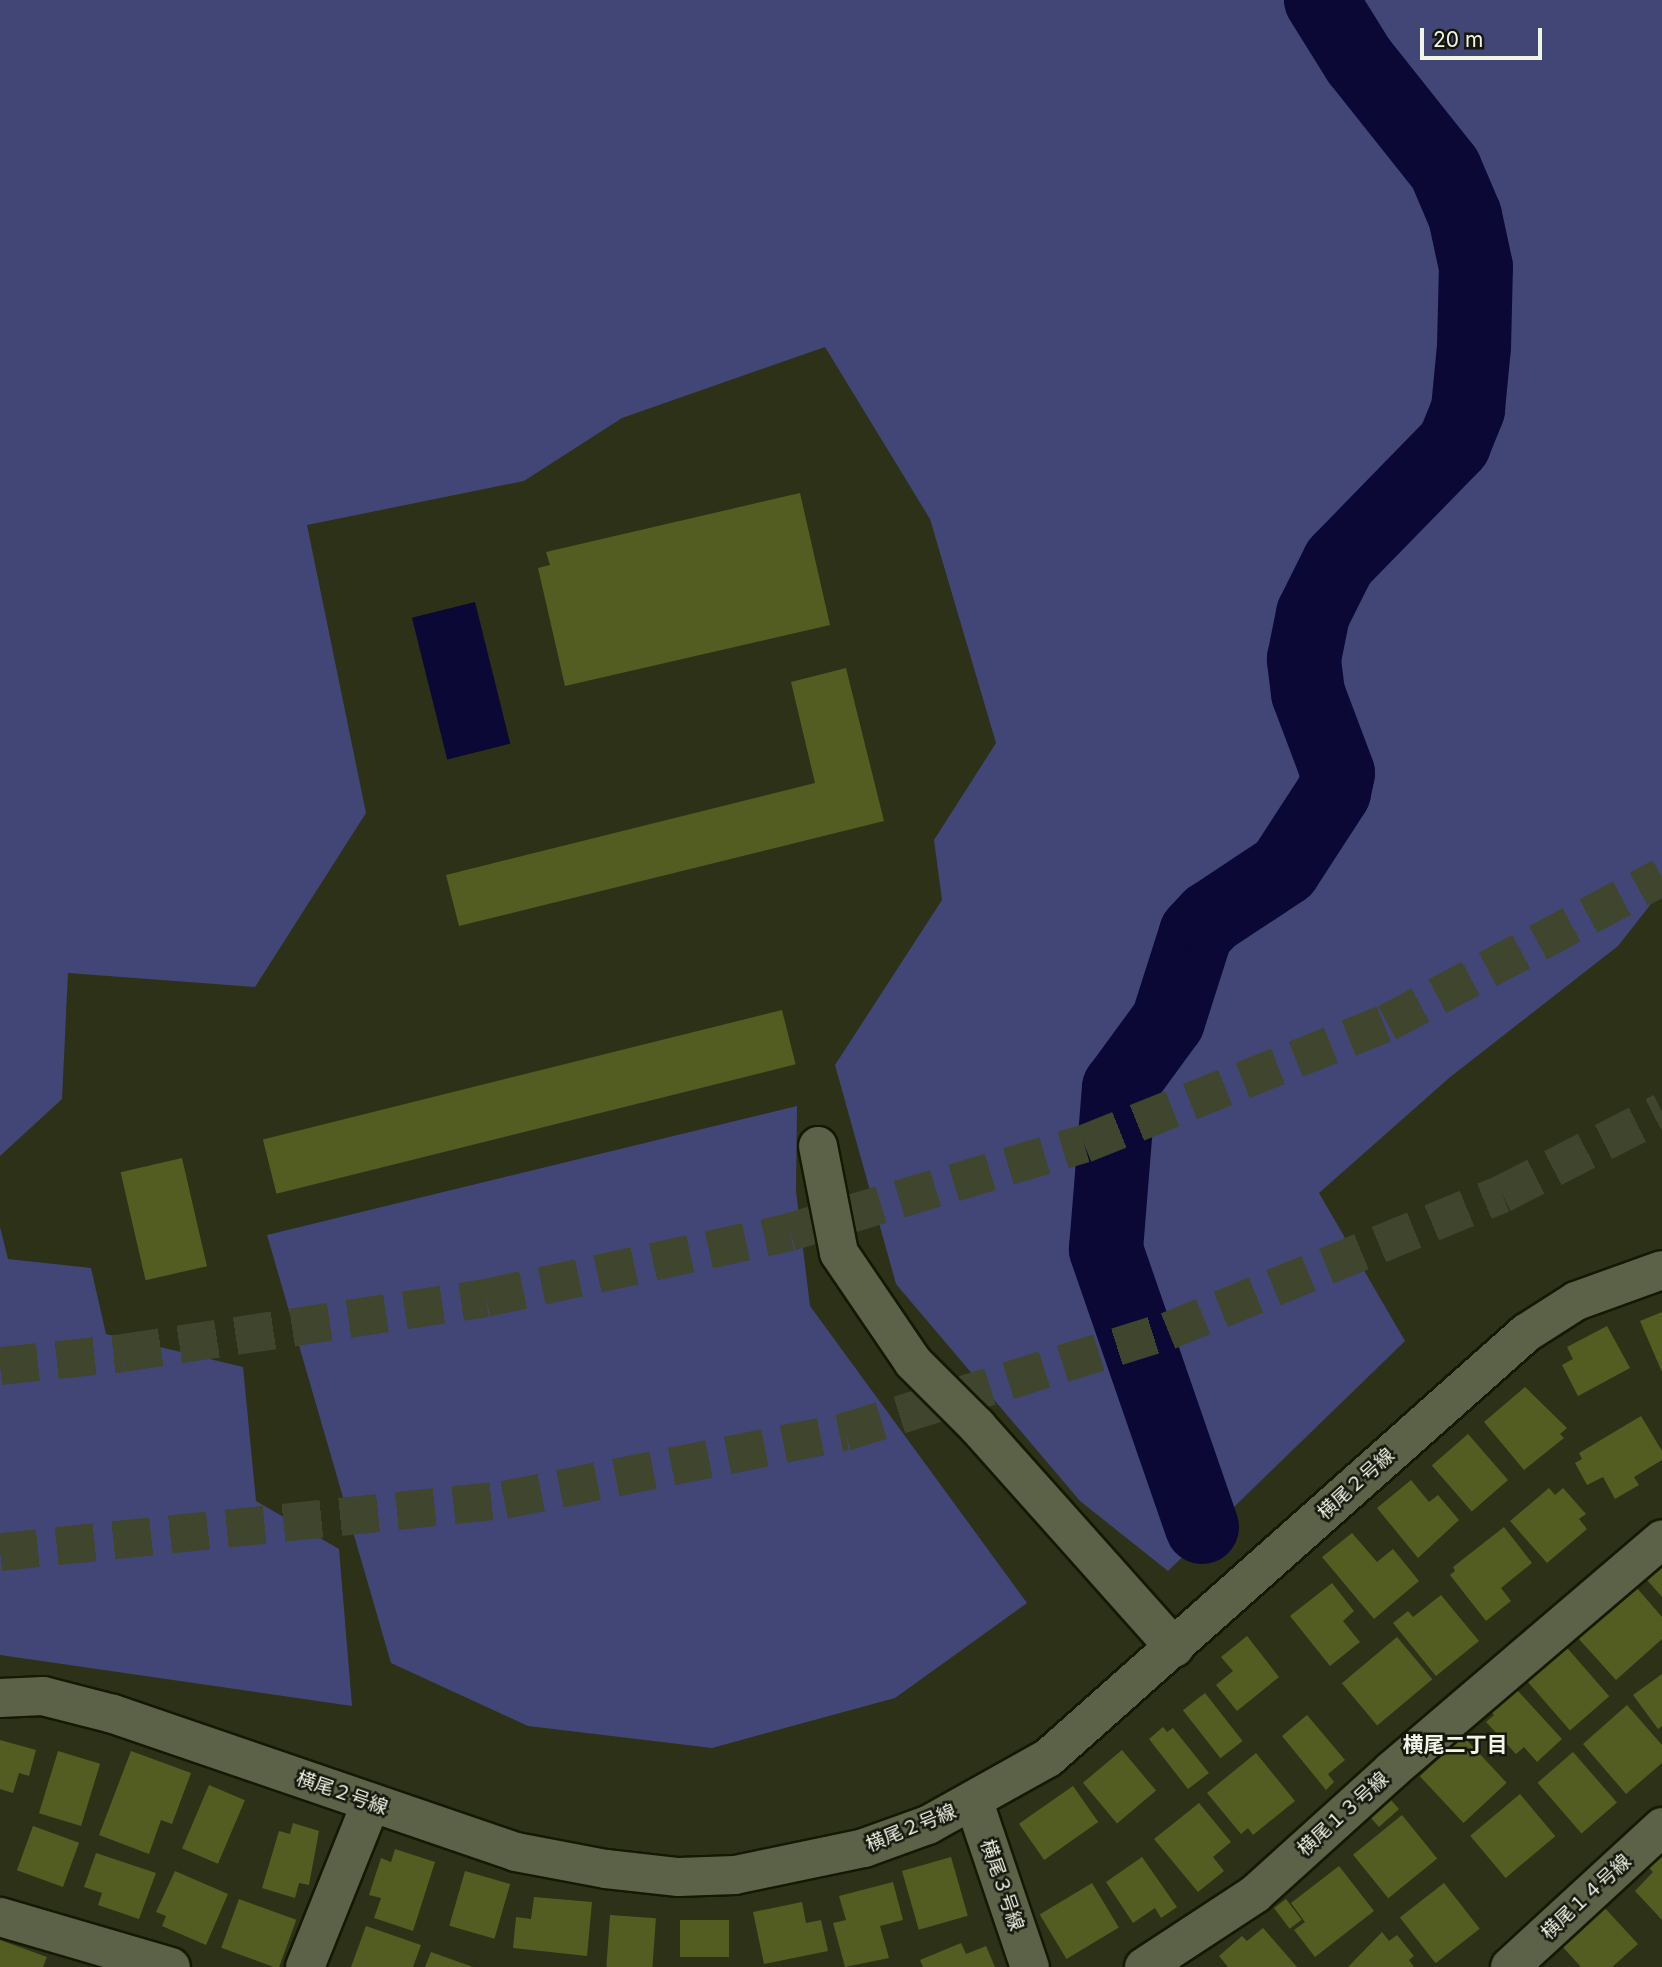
<!DOCTYPE html>
<html>
<head>
<meta charset="utf-8">
<style>
	body { margin:0 }
	#map { position:relative; width:1662px; height:1967px; overflow:hidden; background:#2c3118; font-family:Inter,"Noto Sans JP",sans-serif }
	div>[style] { position:absolute }
	.green>* { inset:0; background:#414677 }
	.water>* { inset:0; background:#0c0835; transform-origin:0 0 }
	.river>* { height:74px; margin:-37px; padding:0 37px; transform-origin:37px; border-radius:37px; background:#0c0835 }
	.building>* { inset:0; background:#535d22; transform-origin:0 0 }
	.highway-tunnel>* { height:38px; margin-top:-19px; transform-origin:0; background:repeating-linear-gradient(90deg,#40452d 0 38px,transparent 0 57px) }
	.roads { filter:drop-shadow(2px 0 #141902) drop-shadow(-2px 0 #141902) drop-shadow(0 2px #141902) drop-shadow(0 -2px #141902) }
	.minor>* { height:38px; margin:-19px; padding:0 19px; transform-origin:19px; border-radius:19px; background:#5c6248 }
	span { translate:-50% -50%; white-space:nowrap; text-align:center; line-height:1.15; -webkit-text-stroke:5px #15170d; paint-order:stroke }
	.street-label { font-size:19px; color:#f1f5e6 }
	.neighbourhood-label { font-size:21px; color:#f1f5e6; font-weight:700 }
	.scale { position:absolute; left:1420px; top:28px; width:122px; height:32px; box-sizing:border-box; border:4px solid #f1f5e6; border-top:0; padding-left:9px; font-size:21px; line-height:24px; white-space:nowrap; color:#f1f5e6; -webkit-text-stroke:5px #15170d; paint-order:stroke }
</style>
</head>
<body>
<div id="map">
	<div class="green">
		<i style="clip-path:polygon(0 0,1662px 0,1662px 890px,1618px 946px,1449px 1078px,1319px 1193px,1405px 1341px,1168px 1571px,1080px 1501px,896px 1284px,835px 1065px,942px 900px,934px 840px,996px 743px,930px 519px,825px 347px,622px 418px,524px 481px,307px 525px,366px 813px,255px 987px,68px 973px,62px 1099px,0 1156px)"></i>
		<i style="clip-path:polygon(797px 1106px,796px 1191px,810px 1306px,1027px 1603px,895px 1698px,712px 1748px,528px 1726px,391px 1663px,267px 1235px)"></i>
		<i style="clip-path:polygon(0 1227px,8px 1259px,91px 1268px,106px 1334px,243px 1367px,256px 1501px,339px 1549px,352px 1706px,0 1655px)"></i>
	</div>
	<div class="water">
		<i style="left:475px;top:602px;width:146px;height:65px;rotate:76deg"></i>
	</div>
	<div class="river">
		<i style="left:1202px;top:1527px;width:294px;rotate:-109.1deg"></i>
		<i style="left:1106px;top:1249px;width:162px;rotate:-85.4deg"></i>
		<i style="left:1119px;top:1088px;width:83px;rotate:-53.8deg"></i>
		<i style="left:1168px;top:1021px;width:92px;rotate:-72.3deg"></i>
		<i style="left:1196px;top:933px;width:21px;rotate:-47deg"></i>
		<i style="left:1210px;top:918px;width:89px;rotate:-33.5deg"></i>
		<i style="left:1284px;top:869px;width:92px;rotate:-57deg"></i>
		<i style="left:1334px;top:792px;width:19px;rotate:-78deg"></i>
		<i style="left:1338px;top:773px;width:85px;rotate:-110.6deg"></i>
		<i style="left:1308px;top:693px;width:34px;rotate:-97deg"></i>
		<i style="left:1304px;top:659px;width:46px;rotate:-78.7deg"></i>
		<i style="left:1313px;top:614px;width:58px;rotate:-63.4deg"></i>
		<i style="left:1339px;top:562px;width:165px;rotate:-45.7deg"></i>
		<i style="left:1454px;top:444px;width:38px;rotate:-68deg"></i>
		<i style="left:1468px;top:409px;width:62px;rotate:-84.5deg"></i>
		<i style="left:1474px;top:347px;width:80px;rotate:-88.6deg"></i>
		<i style="left:1476px;top:267px;width:52px;rotate:-102.2deg"></i>
		<i style="left:1465px;top:216px;width:51px;rotate:-113.1deg"></i>
		<i style="left:1445px;top:169px;width:138px;rotate:-128.5deg"></i>
		<i style="left:1359px;top:61px;width:72px;rotate:-121.9deg"></i>
	</div>
	<div class="building">
		<i style="clip-path:polygon(800px 493px,830px 625px,565px 686px,538px 568px,550px 565px,546px 552px)"></i>
		<i style="clip-path:polygon(846px 668px,884px 821px,459px 926px,446px 875px,815px 783px,791px 682px)"></i>
		<i style="left:782px;top:1010px;width:56px;height:535px;rotate:76deg"></i>
		<i style="left:182px;top:1158px;width:111px;height:63px;rotate:77deg"></i>
		<i style="clip-path:polygon(1662px 1312px,1662px 1372px,1640px 1321px)"></i>
		<i style="clip-path:polygon(1607px 1326px,1630px 1368px,1578px 1396px,1562px 1365px,1573px 1359px,1567px 1347px)"></i>
		<i style="clip-path:polygon(1525px 1387px,1567px 1428px,1560px 1434px,1564px 1438px,1524px 1470px,1484px 1422px)"></i>
		<i style="clip-path:polygon(1641px 1416px,1662px 1451px,1662px 1460px,1634px 1477px,1639px 1485px,1615px 1499px,1603px 1477px,1587px 1485px,1575px 1463px,1582px 1459px,1579px 1453px)"></i>
		<i style="left:1468px;top:1434px;width:61px;height:48px;rotate:49deg"></i>
		<i style="clip-path:polygon(1411px 1480px,1429px 1502px,1438px 1495px,1459px 1520px,1418px 1558px,1377px 1508px)"></i>
		<i style="clip-path:polygon(1549px 1488px,1555px 1495px,1563px 1488px,1586px 1514px,1579px 1519px,1587px 1529px,1547px 1563px,1510px 1521px)"></i>
		<i style="clip-path:polygon(1504px 1527px,1532px 1563px,1501px 1588px,1511px 1601px,1486px 1621px,1450px 1575px,1455px 1571px,1453px 1567px)"></i>
		<i style="clip-path:polygon(1352px 1533px,1377px 1562px,1393px 1549px,1419px 1581px,1374px 1619px,1322px 1557px)"></i>
		<i style="clip-path:polygon(1662px 1567px,1662px 1597px,1647px 1580px)"></i>
		<i style="clip-path:polygon(1332px 1583px,1354px 1611px,1343px 1621px,1360px 1642px,1330px 1666px,1290px 1616px)"></i>
		<i style="clip-path:polygon(1636px 1587px,1662px 1617px,1662px 1639px,1616px 1680px,1578px 1638px)"></i>
		<i style="clip-path:polygon(1441px 1595px,1479px 1641px,1436px 1676px,1393px 1623px,1408px 1611px,1413px 1617px)"></i>
		<i style="clip-path:polygon(1247px 1636px,1279px 1677px,1237px 1711px,1216px 1685px,1233px 1671px,1221px 1657px)"></i>
		<i style="left:1397px;top:1637px;width:55px;height:72px;rotate:50deg"></i>
		<i style="left:1562px;top:1642px;width:72px;height:52px;rotate:49deg"></i>
		<i style="clip-path:polygon(1662px 1674px,1662px 1726px,1658px 1729px,1633px 1695px)"></i>
		<i style="clip-path:polygon(1507px 1679px,1562px 1739px,1537px 1762px,1524px 1747px,1516px 1754px,1486px 1722px,1494px 1715px,1482px 1702px)"></i>
		<i style="left:1205px;top:1693px;width:61px;height:28px;rotate:52deg"></i>
		<i style="clip-path:polygon(1627px 1705px,1662px 1745px,1662px 1763px,1626px 1794px,1583px 1744px)"></i>
		<i style="clip-path:polygon(1307px 1715px,1345px 1760px,1328px 1774px,1334px 1782px,1326px 1790px,1282px 1736px)"></i>
		<i style="clip-path:polygon(1163px 1727px,1167px 1732px,1173px 1728px,1209px 1773px,1188px 1789px,1149px 1739px)"></i>
		<i style="left:1463px;top:1736px;width:64px;height:59px;rotate:47deg"></i>
		<i style="clip-path:polygon(0 1740px,36px 1750px,29px 1776px,19px 1773px,13px 1793px,0 1789px)"></i>
		<i style="left:1122px;top:1750px;width:53px;height:51px;rotate:50deg"></i>
		<i style="left:58px;top:1751px;width:44px;height:65px;rotate:17deg"></i>
		<i style="clip-path:polygon(131px 1751px,191px 1773px,172px 1824px,161px 1820px,149px 1854px,99px 1835px)"></i>
		<i style="left:1573px;top:1752px;width:67px;height:47px;rotate:49deg"></i>
		<i style="clip-path:polygon(1256px 1753px,1295px 1801px,1253px 1835px,1248px 1828px,1241px 1834px,1207px 1793px)"></i>
		<i style="left:209px;top:1785px;width:39px;height:69px;rotate:23deg"></i>
		<i style="left:1073px;top:1786px;width:44px;height:66px;rotate:55deg"></i>
		<i style="left:1520px;top:1794px;width:55px;height:65px;rotate:50deg"></i>
		<i style="left:1391px;top:1800px;width:12px;height:27px;rotate:48deg"></i>
		<i style="clip-path:polygon(1199px 1803px,1231px 1842px,1213px 1857px,1224px 1871px,1198px 1892px,1154px 1839px)"></i>
		<i style="left:1402px;top:1815px;width:56px;height:63px;rotate:51deg"></i>
		<i style="clip-path:polygon(293px 1823px,319px 1831px,309px 1885px,299px 1883px,295px 1898px,262px 1888px,279px 1831px,290px 1834px)"></i>
		<i style="left:33px;top:1826px;width:49px;height:47px;rotate:20deg"></i>
		<i style="clip-path:polygon(1662px 1844px,1662px 1920px,1635px 1891px,1653px 1872px,1643px 1862px)"></i>
		<i style="clip-path:polygon(395px 1849px,435px 1862px,413px 1931px,374px 1918px,381px 1898px,369px 1895px,381px 1858px,391px 1862px)"></i>
		<i style="clip-path:polygon(96px 1853px,156px 1873px,139px 1919px,98px 1905px,102px 1893px,84px 1887px)"></i>
		<i style="left:951px;top:1857px;width:61px;height:51px;rotate:74deg"></i>
		<i style="clip-path:polygon(1142px 1857px,1177px 1907px,1161px 1918px,1155px 1908px,1133px 1923px,1106px 1882px)"></i>
		<i style="clip-path:polygon(1339px 1866px,1374px 1911px,1315px 1957px,1294px 1930px,1305px 1922px,1291px 1903px)"></i>
		<i style="clip-path:polygon(175px 1871px,228px 1894px,206px 1945px,162px 1926px,166px 1916px,156px 1912px)"></i>
		<i style="left:465px;top:1871px;width:47px;height:57px;rotate:16deg"></i>
		<i style="clip-path:polygon(893px 1882px,903px 1920px,880px 1926px,889px 1958px,845px 1967px,833px 1923px,846px 1920px,839px 1896px)"></i>
		<i style="left:1092px;top:1883px;width:52px;height:61px;rotate:59deg"></i>
		<i style="left:1444px;top:1883px;width:58px;height:56px;rotate:52deg"></i>
		<i style="clip-path:polygon(534px 1897px,592px 1902px,587px 1956px,513px 1948px,516px 1917px,531px 1919px)"></i>
		<i style="left:239px;top:1899px;width:61px;height:52px;rotate:20deg"></i>
		<i style="left:1286px;top:1899px;width:26px;height:15px;rotate:53deg"></i>
		<i style="clip-path:polygon(802px 1902px,806px 1923px,821px 1920px,828px 1951px,764px 1964px,753px 1912px)"></i>
		<i style="clip-path:polygon(1603px 1906px,1638px 1944px,1612px 1967px,1581px 1967px,1560px 1944px)"></i>
		<i style="left:610px;top:1915px;width:46px;height:52px;rotate:4deg"></i>
		<i style="left:680px;top:1920px;width:49px;height:37px"></i>
		<i style="clip-path:polygon(366px 1926px,421px 1945px,413px 1967px,351px 1967px)"></i>
		<i style="clip-path:polygon(1263px 1928px,1297px 1967px,1228px 1967px,1219px 1956px,1242px 1936px,1247px 1941px)"></i>
		<i style="clip-path:polygon(1382px 1932px,1389px 1941px,1397px 1935px,1414px 1956px,1409px 1960px,1414px 1967px,1348px 1967px)"></i>
		<i style="clip-path:polygon(0 1940px,47px 1957px,43px 1967px,0 1967px)"></i>
		<i style="clip-path:polygon(961px 1943px,966px 1954px,986px 1946px,995px 1967px,923px 1967px,920px 1960px)"></i>
		<i style="clip-path:polygon(431px 1952px,473px 1967px,425px 1967px)"></i>
	</div>
	<div class="highway-tunnel">
		<i style="left:0;top:1366px;width:124px;rotate:-6deg"></i>
		<i style="left:123px;top:1353px;width:367px;rotate:-8.6deg"></i>
		<i style="left:486px;top:1298px;width:311px;rotate:-12.2deg"></i>
		<i style="left:790px;top:1232px;width:307px;rotate:-16.7deg"></i>
		<i style="left:1084px;top:1144px;width:326px;rotate:-21.8deg"></i>
		<i style="left:1387px;top:1023px;width:311px;rotate:-28deg"></i>
		<i style="left:0;top:1552px;width:507px;rotate:-5.89deg"></i>
		<i style="left:504px;top:1500px;width:348px;rotate:-11.3deg"></i>
		<i style="left:845px;top:1432px;width:338px;rotate:-17.4deg"></i>
		<i style="left:1168px;top:1331px;width:361px;rotate:-22.3deg"></i>
		<i style="left:1502px;top:1194px;width:180px;rotate:-27.1deg"></i>
	</div>
	<div class="roads">
		<div class="minor">
			<i style="left:818px;top:1146px;width:109px;rotate:78.9deg"></i>
			<i style="left:839px;top:1253px;width:132px;rotate:55.8deg"></i>
			<i style="left:913px;top:1362px;width:91px;rotate:45deg"></i>
			<i style="left:977px;top:1426px;width:297px;rotate:48.3deg"></i>
			<i style="left:0;top:1698px;width:43px;rotate:-2.7deg"></i>
			<i style="left:43px;top:1696px;width:72px;rotate:14.4deg"></i>
			<i style="left:113px;top:1714px;width:426px;rotate:18.9deg"></i>
			<i style="left:516px;top:1852px;width:92px;rotate:10.7deg"></i>
			<i style="left:606px;top:1869px;width:73px;rotate:6.3deg"></i>
			<i style="left:679px;top:1877px;width:56px;rotate:-2deg"></i>
			<i style="left:735px;top:1875px;width:132px;rotate:-11.8deg"></i>
			<i style="left:864px;top:1848px;width:68px;rotate:-19.8deg"></i>
			<i style="left:928px;top:1825px;width:137px;rotate:-29.2deg"></i>
			<i style="left:1048px;top:1758px;width:640px;rotate:-41.64deg"></i>
			<i style="left:1526px;top:1333px;width:59px;rotate:-32.6deg"></i>
			<i style="left:1576px;top:1301px;width:91px;rotate:-19.8deg"></i>
			<i style="left:974px;top:1802px;width:174px;rotate:71.3deg"></i>
			<i style="left:0;top:1917px;width:178px;rotate:16.3deg"></i>
			<i style="left:305px;top:1967px;width:177px;rotate:-68.1deg"></i>
			<i style="left:1144px;top:1967px;width:133px;rotate:-33.3deg"></i>
			<i style="left:1255px;top:1894px;width:185px;rotate:-42.1deg"></i>
			<i style="left:1392px;top:1770px;width:355px;rotate:-40.5deg"></i>
			<i style="left:1510px;top:1967px;width:207px;rotate:-42.6deg"></i>
		</div>
	</div>
	<div class="street-label">
		<span style="left:1356px;top:1484px;rotate:-42deg">横尾２号線</span>
		<span style="left:342px;top:1793px;rotate:19deg">横尾２号線</span>
		<span style="left:1343px;top:1814px;rotate:-42deg">横尾１３号線</span>
		<span style="left:911px;top:1828px;rotate:-22deg">横尾２号線</span>
		<span style="left:1002px;top:1885px;rotate:71deg">横尾３号線</span>
		<span style="left:1586px;top:1897px;rotate:-43deg">横尾１４号線</span>
	</div>
	<div class="neighbourhood-label">
		<span style="left:1455px;top:1745px">横尾二丁目</span>
	</div>
	<div class="scale">20 m</div>
</div>
</body>
</html>
